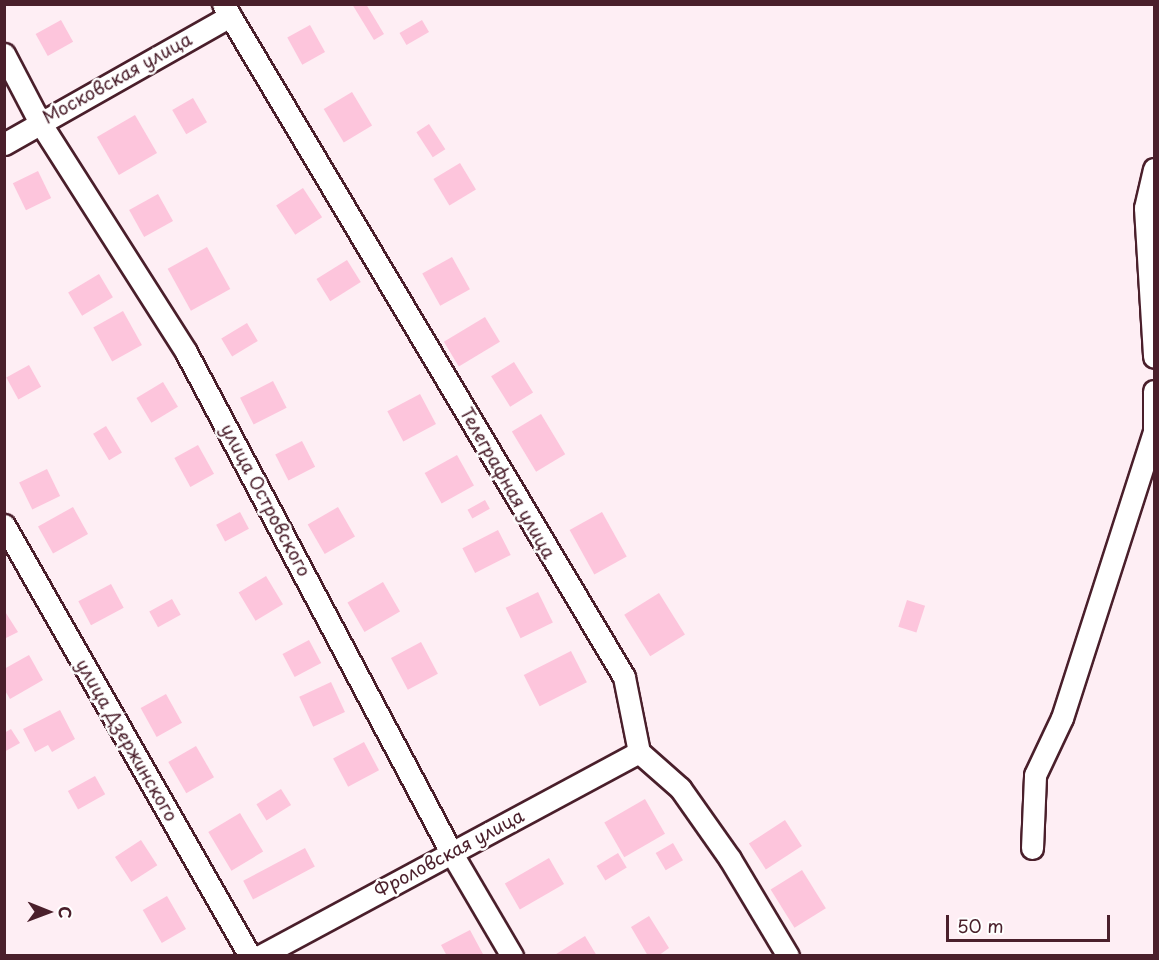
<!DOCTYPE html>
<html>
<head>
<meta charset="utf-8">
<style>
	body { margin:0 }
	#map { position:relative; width:1159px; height:960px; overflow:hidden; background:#feeef4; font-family:"Playpen Sans",sans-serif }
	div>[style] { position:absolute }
	.building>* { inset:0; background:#fdc5dc; transform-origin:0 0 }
	.roads { filter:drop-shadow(2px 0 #4a1f2b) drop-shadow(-2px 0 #4a1f2b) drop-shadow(0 2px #4a1f2b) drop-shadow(0 -2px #4a1f2b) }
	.minor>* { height:21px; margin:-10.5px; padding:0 10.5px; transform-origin:10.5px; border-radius:10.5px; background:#fff }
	span { translate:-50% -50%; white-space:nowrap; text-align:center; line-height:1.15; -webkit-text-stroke:5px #fff; paint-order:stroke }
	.street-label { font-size:18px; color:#4a1f2b }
	.frame { position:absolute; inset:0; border:6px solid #4a1f2b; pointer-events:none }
	.north { position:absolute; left:18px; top:882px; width:60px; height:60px; -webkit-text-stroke:4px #fff; paint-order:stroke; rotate:91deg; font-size:16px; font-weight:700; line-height:24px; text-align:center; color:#4a1f2b }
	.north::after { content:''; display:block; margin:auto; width:21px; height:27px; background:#4a1f2b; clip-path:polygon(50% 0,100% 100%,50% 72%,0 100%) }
	.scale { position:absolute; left:946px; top:915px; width:164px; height:27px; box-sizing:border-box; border:3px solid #4a1f2b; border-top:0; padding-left:8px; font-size:18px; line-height:21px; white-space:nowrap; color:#4a1f2b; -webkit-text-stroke:4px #fff; paint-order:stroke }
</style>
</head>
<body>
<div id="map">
	<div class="building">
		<i style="clip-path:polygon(352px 4px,366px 4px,384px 34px,374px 40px)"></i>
		<i style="left:61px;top:20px;width:25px;height:29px;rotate:61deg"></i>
		<i style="left:422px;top:20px;width:14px;height:26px;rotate:60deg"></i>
		<i style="left:310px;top:25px;width:31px;height:26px;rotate:61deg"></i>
		<i style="left:352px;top:92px;width:39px;height:33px;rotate:59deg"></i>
		<i style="left:193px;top:98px;width:28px;height:24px;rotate:60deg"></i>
		<i style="left:135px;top:115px;width:44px;height:44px;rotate:60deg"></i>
		<i style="left:429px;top:124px;width:30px;height:15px;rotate:57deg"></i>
		<i style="left:460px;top:163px;width:31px;height:31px;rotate:59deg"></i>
		<i style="left:38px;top:171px;width:30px;height:28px;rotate:64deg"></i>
		<i style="left:303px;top:188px;width:35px;height:32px;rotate:57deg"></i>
		<i style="left:158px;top:194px;width:31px;height:33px;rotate:61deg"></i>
		<i style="left:207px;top:247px;width:48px;height:45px;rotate:61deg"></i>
		<i style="left:452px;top:257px;width:37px;height:34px;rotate:61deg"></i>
		<i style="left:347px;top:260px;width:26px;height:36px;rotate:58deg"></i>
		<i style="left:99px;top:274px;width:27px;height:36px;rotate:59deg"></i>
		<i style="left:123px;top:311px;width:39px;height:34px;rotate:61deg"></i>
		<i style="left:485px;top:317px;width:29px;height:48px;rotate:59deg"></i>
		<i style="left:247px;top:323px;width:21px;height:30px;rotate:59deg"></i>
		<i style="left:514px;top:362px;width:36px;height:27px;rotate:58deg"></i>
		<i style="left:29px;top:365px;width:25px;height:26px;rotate:61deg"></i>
		<i style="left:273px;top:381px;width:30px;height:37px;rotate:63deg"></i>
		<i style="left:163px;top:382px;width:29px;height:31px;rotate:59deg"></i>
		<i style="left:420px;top:394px;width:34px;height:37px;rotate:62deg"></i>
		<i style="left:541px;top:414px;width:47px;height:34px;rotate:59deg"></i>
		<i style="left:106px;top:426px;width:31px;height:15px;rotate:59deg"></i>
		<i style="left:302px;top:441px;width:29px;height:30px;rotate:63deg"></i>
		<i style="left:198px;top:445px;width:33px;height:27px;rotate:61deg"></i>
		<i style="left:457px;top:455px;width:35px;height:37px;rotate:61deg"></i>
		<i style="left:47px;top:469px;width:30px;height:31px;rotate:64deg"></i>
		<i style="left:485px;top:500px;width:10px;height:20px;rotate:61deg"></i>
		<i style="left:73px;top:507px;width:31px;height:40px;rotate:61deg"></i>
		<i style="left:338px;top:507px;width:34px;height:35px;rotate:60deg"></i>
		<i style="left:240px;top:512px;width:19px;height:27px;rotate:62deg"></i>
		<i style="left:602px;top:512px;width:51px;height:37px;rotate:61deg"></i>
		<i style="left:498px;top:530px;width:28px;height:40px;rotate:63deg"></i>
		<i style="left:266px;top:576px;width:33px;height:32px;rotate:59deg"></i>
		<i style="left:383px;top:582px;width:34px;height:41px;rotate:60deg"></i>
		<i style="left:111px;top:584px;width:27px;height:37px;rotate:62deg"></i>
		<i style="left:538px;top:592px;width:34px;height:36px;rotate:64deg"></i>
		<i style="left:659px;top:593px;width:49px;height:41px;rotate:58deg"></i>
		<i style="left:172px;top:599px;width:18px;height:26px;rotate:61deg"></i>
		<i style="left:907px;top:600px;width:19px;height:28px;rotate:18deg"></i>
		<i style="clip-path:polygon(4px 610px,18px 632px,4px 639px)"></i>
		<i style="left:309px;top:640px;width:26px;height:30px;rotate:62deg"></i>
		<i style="left:421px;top:642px;width:36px;height:34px;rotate:62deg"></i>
		<i style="left:571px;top:651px;width:35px;height:53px;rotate:63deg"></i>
		<i style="clip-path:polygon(29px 655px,43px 680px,10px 699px,4px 689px,4px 669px)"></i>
		<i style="left:331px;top:682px;width:33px;height:35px;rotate:65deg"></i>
		<i style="left:166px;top:694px;width:33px;height:29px;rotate:61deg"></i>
		<i style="clip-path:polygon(60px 710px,75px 739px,52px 752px,48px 745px,35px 752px,23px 729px)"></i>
		<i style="clip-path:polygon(11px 729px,20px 743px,4px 752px,4px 733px)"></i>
		<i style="left:364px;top:742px;width:32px;height:35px;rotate:62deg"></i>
		<i style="left:196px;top:746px;width:36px;height:32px;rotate:60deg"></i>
		<i style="left:95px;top:776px;width:21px;height:31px;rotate:61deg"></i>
		<i style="left:281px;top:789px;width:19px;height:29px;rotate:58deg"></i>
		<i style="left:645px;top:799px;width:40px;height:47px;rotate:60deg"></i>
		<i style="left:240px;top:813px;width:45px;height:37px;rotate:59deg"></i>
		<i style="left:785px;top:820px;width:31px;height:43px;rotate:57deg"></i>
		<i style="left:141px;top:840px;width:30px;height:31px;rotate:57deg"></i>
		<i style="left:673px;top:843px;width:20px;height:20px;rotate:60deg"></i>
		<i style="left:305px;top:848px;width:21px;height:70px;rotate:62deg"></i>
		<i style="left:618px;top:853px;width:17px;height:25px;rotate:59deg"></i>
		<i style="left:549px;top:858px;width:30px;height:51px;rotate:60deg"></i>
		<i style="left:802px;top:870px;width:45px;height:37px;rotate:58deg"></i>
		<i style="left:167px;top:896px;width:38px;height:28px;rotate:60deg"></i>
		<i style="clip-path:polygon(649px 916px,669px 948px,658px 956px,648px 956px,631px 927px)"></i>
		<i style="clip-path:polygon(470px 930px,484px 956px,447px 956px,441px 945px)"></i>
		<i style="clip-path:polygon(585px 936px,597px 956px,553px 956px)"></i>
	</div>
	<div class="roads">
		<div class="minor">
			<i style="left:223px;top:4px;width:783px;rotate:59.21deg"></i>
			<i style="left:624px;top:677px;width:76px;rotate:78.7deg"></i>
			<i style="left:639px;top:752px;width:55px;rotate:41.3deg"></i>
			<i style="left:680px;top:788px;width:87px;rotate:54.8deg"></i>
			<i style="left:730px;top:859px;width:113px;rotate:59.1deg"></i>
			<i style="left:4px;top:54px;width:76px;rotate:62.4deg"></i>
			<i style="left:39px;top:121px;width:274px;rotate:57.5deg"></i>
			<i style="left:186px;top:352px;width:566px;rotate:62.08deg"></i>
			<i style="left:451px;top:852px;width:121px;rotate:59.6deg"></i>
			<i style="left:4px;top:144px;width:260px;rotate:-29.5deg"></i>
			<i style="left:1154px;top:169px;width:40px;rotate:103deg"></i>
			<i style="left:1145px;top:208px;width:149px;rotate:86.5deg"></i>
			<i style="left:4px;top:525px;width:496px;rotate:60.3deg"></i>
			<i style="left:1032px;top:848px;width:73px;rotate:-87.6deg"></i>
			<i style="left:1035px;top:775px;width:63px;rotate:-64.7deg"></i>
			<i style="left:1062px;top:718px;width:301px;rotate:-72.2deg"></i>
			<i style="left:1154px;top:431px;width:40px;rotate:-90deg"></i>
			<i style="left:260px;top:956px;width:430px;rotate:-28.3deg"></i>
		</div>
	</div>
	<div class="street-label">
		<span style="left:117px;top:78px;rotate:-29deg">Московская улица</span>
		<span style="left:508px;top:483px;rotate:60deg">Телеграфная улица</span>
		<span style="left:266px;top:500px;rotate:62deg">улица Островского</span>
		<span style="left:127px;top:740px;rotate:60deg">улица Дзержинского</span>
		<span style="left:449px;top:853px;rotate:-28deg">Фроловская улица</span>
	</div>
	<div class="frame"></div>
	<div class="north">С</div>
	<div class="scale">50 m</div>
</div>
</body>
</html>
